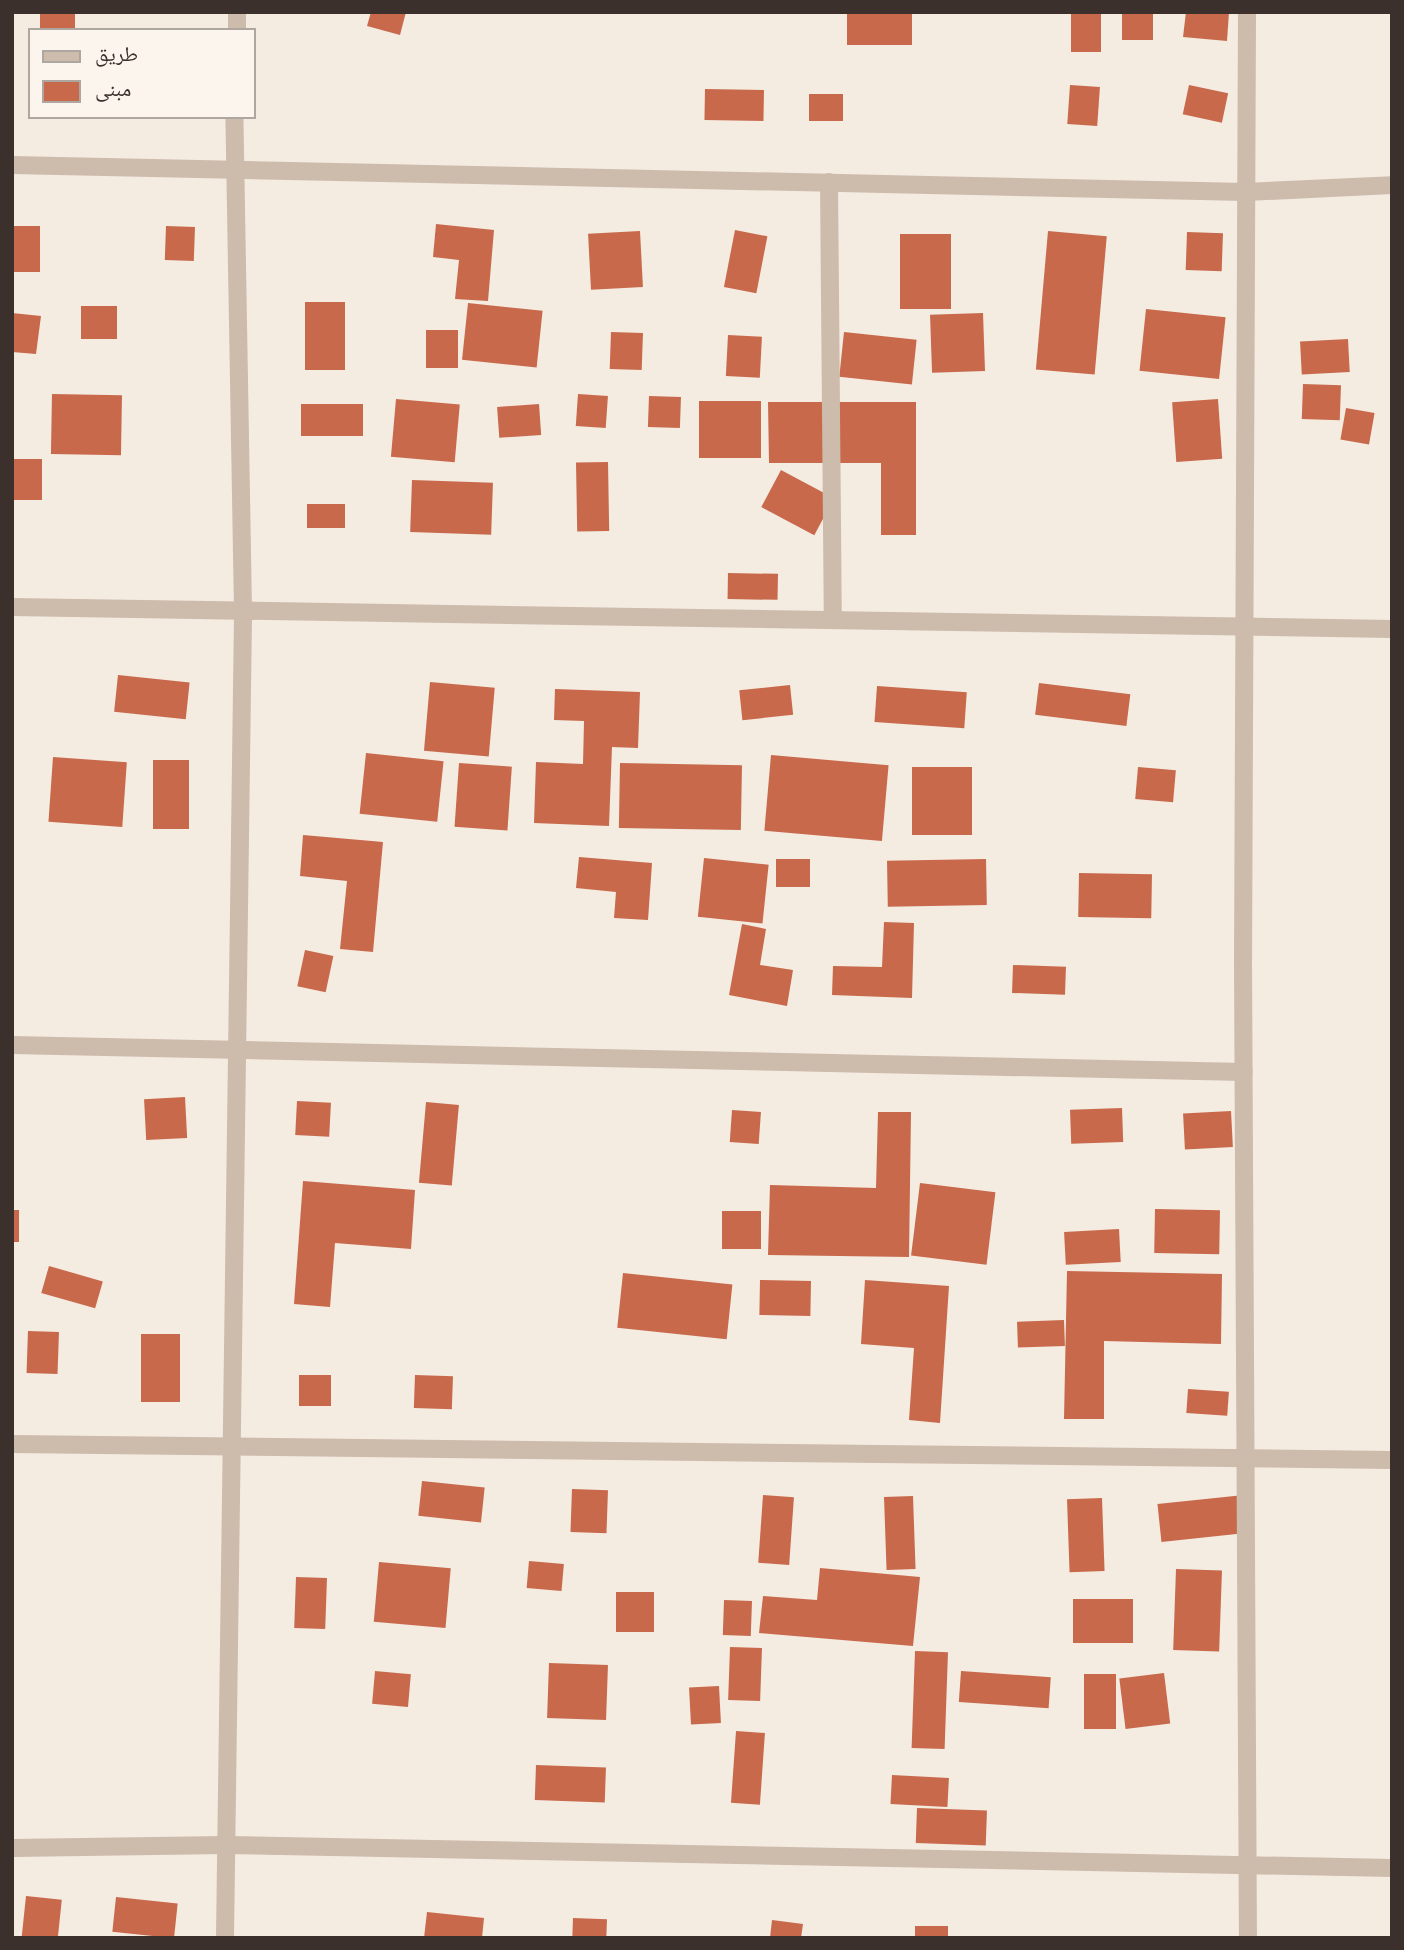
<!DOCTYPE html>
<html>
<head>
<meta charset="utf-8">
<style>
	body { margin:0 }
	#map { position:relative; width:1404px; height:1950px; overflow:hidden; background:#f4ebe1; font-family:"Asap Condensed","Noto Naskh Arabic",sans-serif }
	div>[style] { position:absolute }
	.building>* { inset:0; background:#c8694b; transform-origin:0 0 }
	.street>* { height:18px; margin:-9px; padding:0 9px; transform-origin:9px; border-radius:9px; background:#cdbbac }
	span { translate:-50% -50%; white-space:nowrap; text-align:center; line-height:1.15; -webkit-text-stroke:5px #fbf5ee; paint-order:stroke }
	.frame { position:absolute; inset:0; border:14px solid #3b302b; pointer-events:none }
	.legend { position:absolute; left:28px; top:28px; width:228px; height:91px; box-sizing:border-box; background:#fbf5ee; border:2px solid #aea6a0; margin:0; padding:9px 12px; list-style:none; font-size:21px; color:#3b302b }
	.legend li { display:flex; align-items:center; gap:14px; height:35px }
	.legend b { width:35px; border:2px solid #aea6a0 }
</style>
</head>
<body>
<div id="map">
	<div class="building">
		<i style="left:40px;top:12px;width:35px;height:18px"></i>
		<i style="clip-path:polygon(371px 12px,406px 12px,400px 35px,367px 26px)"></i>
		<i style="left:847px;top:12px;width:65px;height:33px"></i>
		<i style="left:1071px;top:12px;width:30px;height:40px"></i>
		<i style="left:1122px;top:12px;width:31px;height:28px"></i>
		<i style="clip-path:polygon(1186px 12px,1229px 12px,1227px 41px,1183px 37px)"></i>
		<i style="left:1070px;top:85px;width:30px;height:39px;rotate:4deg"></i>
		<i style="left:1189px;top:85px;width:40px;height:30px;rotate:12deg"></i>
		<i style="left:705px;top:89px;width:59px;height:31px;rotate:1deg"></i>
		<i style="left:809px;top:94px;width:34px;height:27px"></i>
		<i style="clip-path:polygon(436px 224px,494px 230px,488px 301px,455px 299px,459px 260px,433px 257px)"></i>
		<i style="left:12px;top:226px;width:28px;height:46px"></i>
		<i style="left:166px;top:226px;width:29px;height:34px;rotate:2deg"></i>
		<i style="left:735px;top:230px;width:33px;height:58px;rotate:11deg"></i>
		<i style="left:640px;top:231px;width:56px;height:52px;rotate:87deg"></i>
		<i style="left:1048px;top:231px;width:59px;height:139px;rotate:5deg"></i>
		<i style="left:1187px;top:232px;width:36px;height:38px;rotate:2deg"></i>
		<i style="left:900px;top:234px;width:51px;height:75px"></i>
		<i style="left:305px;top:302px;width:40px;height:68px"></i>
		<i style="left:468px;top:303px;width:75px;height:57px;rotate:6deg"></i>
		<i style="left:117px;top:306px;width:33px;height:36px;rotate:90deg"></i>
		<i style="left:1146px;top:309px;width:80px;height:62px;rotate:6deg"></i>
		<i style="clip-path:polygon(12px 313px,41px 316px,36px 354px,12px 352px)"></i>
		<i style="left:983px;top:313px;width:58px;height:53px;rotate:88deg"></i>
		<i style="left:426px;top:330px;width:32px;height:38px"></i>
		<i style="left:611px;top:332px;width:32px;height:37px;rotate:2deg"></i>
		<i style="left:844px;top:332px;width:73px;height:45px;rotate:6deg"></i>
		<i style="left:728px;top:335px;width:34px;height:41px;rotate:3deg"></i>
		<i style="left:1348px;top:339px;width:33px;height:48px;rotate:87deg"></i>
		<i style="left:1303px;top:384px;width:38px;height:35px;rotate:2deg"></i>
		<i style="left:52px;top:394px;width:70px;height:60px;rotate:1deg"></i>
		<i style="left:578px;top:394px;width:30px;height:32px;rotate:4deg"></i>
		<i style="left:649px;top:396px;width:32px;height:31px;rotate:2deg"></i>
		<i style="left:396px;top:399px;width:64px;height:58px;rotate:5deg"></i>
		<i style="left:1218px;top:399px;width:60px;height:46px;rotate:86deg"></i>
		<i style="left:761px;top:401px;width:57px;height:62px;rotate:90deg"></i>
		<i style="clip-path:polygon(768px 402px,916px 402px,916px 535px,881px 535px,881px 463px,769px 463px)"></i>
		<i style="left:301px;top:404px;width:62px;height:32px"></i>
		<i style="left:539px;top:404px;width:31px;height:42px;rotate:86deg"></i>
		<i style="left:1346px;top:408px;width:29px;height:32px;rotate:10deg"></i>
		<i style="left:12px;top:459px;width:30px;height:41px"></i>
		<i style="left:608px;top:462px;width:69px;height:32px;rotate:89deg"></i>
		<i style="left:781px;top:470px;width:60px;height:42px;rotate:28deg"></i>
		<i style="left:412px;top:480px;width:81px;height:52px;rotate:2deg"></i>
		<i style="left:307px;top:504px;width:38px;height:24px"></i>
		<i style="left:728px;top:573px;width:50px;height:26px;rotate:1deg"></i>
		<i style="left:118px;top:675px;width:72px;height:37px;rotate:6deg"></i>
		<i style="left:430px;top:682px;width:65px;height:69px;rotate:5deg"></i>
		<i style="left:1039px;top:683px;width:92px;height:32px;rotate:7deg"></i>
		<i style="left:790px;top:685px;width:30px;height:51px;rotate:84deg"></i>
		<i style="left:877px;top:686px;width:90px;height:36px;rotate:4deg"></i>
		<i style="clip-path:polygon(555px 689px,640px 692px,638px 748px,612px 747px,609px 826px,534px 823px,536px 762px,583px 764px,584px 721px,554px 720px)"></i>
		<i style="left:366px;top:753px;width:78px;height:61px;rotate:6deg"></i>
		<i style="left:771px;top:755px;width:118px;height:76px;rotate:5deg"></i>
		<i style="left:53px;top:757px;width:74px;height:65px;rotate:4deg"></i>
		<i style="left:153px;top:760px;width:36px;height:69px"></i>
		<i style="left:459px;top:763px;width:53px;height:64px;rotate:4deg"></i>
		<i style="left:620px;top:763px;width:122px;height:65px;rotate:1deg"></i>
		<i style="left:972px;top:767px;width:68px;height:60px;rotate:90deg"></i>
		<i style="left:1138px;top:767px;width:38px;height:32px;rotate:5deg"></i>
		<i style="clip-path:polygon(303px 835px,383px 842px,373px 952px,340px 949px,347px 881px,300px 876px)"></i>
		<i style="clip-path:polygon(579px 857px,652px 863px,648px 920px,614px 918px,616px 892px,576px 888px)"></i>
		<i style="left:704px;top:858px;width:65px;height:59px;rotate:6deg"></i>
		<i style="left:776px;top:859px;width:34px;height:28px"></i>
		<i style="left:986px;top:859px;width:46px;height:99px;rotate:89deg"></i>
		<i style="left:1079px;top:873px;width:73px;height:44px;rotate:1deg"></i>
		<i style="clip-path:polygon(884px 922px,914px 923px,912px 998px,832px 995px,833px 966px,882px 967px)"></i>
		<i style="clip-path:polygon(742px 924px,766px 929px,760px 965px,793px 970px,787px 1006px,729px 995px)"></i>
		<i style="left:305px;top:950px;width:29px;height:37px;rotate:12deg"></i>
		<i style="left:1013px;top:965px;width:53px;height:28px;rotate:2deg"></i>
		<i style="left:185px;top:1097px;width:41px;height:41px;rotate:87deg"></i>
		<i style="left:297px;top:1101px;width:34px;height:34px;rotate:3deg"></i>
		<i style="left:426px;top:1102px;width:33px;height:81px;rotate:5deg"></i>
		<i style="left:1122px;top:1108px;width:34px;height:52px;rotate:88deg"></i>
		<i style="left:732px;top:1110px;width:29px;height:32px;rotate:4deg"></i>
		<i style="left:1231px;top:1111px;width:36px;height:48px;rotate:87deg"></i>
		<i style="clip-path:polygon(878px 1112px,911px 1112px,909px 1257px,768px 1255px,770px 1185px,876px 1188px)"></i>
		<i style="clip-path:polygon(303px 1181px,415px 1190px,411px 1249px,335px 1243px,330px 1307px,294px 1304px)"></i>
		<i style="left:920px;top:1183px;width:76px;height:73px;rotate:7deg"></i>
		<i style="left:1155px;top:1209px;width:65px;height:44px;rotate:1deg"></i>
		<i style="left:12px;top:1210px;width:7px;height:32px"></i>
		<i style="left:722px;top:1211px;width:39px;height:38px"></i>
		<i style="left:1119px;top:1229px;width:33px;height:55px;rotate:87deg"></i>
		<i style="left:49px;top:1266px;width:56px;height:28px;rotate:16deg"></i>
		<i style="clip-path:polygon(1067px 1271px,1222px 1274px,1221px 1344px,1104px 1341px,1104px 1419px,1064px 1419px)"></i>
		<i style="left:623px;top:1273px;width:110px;height:55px;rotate:6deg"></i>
		<i style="left:760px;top:1280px;width:51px;height:35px;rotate:1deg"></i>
		<i style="clip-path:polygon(865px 1280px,949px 1286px,940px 1423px,909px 1420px,914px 1348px,861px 1344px)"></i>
		<i style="left:1064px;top:1320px;width:26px;height:47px;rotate:88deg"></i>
		<i style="left:28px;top:1331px;width:31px;height:42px;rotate:2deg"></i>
		<i style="left:141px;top:1334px;width:39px;height:68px"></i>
		<i style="left:299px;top:1375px;width:32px;height:31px"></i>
		<i style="left:415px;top:1375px;width:38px;height:33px;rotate:2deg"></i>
		<i style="left:1188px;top:1389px;width:41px;height:24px;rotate:4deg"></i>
		<i style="left:422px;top:1481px;width:63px;height:35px;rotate:6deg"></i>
		<i style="left:572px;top:1489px;width:36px;height:43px;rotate:2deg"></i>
		<i style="left:763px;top:1495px;width:31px;height:68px;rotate:4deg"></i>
		<i style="left:1244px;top:1495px;width:38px;height:87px;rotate:84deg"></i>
		<i style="left:913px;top:1496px;width:73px;height:29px;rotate:88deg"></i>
		<i style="left:1102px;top:1498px;width:73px;height:35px;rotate:88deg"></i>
		<i style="left:529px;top:1561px;width:35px;height:27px;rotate:5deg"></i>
		<i style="left:379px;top:1562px;width:72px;height:60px;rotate:5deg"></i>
		<i style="clip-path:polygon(820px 1568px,920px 1577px,913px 1646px,759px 1633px,763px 1596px,817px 1600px)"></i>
		<i style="left:1176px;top:1569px;width:46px;height:81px;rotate:2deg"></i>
		<i style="left:296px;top:1577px;width:31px;height:51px;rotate:2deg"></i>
		<i style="left:616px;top:1592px;width:38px;height:40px"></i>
		<i style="left:1073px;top:1599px;width:60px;height:44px"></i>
		<i style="left:752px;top:1601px;width:35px;height:28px;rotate:92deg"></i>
		<i style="left:730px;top:1647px;width:32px;height:53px;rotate:2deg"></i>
		<i style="left:915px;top:1651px;width:33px;height:97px;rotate:2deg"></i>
		<i style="left:549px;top:1663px;width:59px;height:55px;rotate:2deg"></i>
		<i style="left:375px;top:1671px;width:36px;height:33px;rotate:5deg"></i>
		<i style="left:961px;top:1671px;width:90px;height:31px;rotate:4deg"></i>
		<i style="left:1164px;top:1673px;width:51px;height:45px;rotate:83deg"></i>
		<i style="left:1116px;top:1674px;width:55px;height:32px;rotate:90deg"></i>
		<i style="left:719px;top:1686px;width:37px;height:30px;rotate:87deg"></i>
		<i style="left:736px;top:1731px;width:29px;height:72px;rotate:4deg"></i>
		<i style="left:536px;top:1765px;width:70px;height:35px;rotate:2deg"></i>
		<i style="left:892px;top:1775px;width:57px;height:29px;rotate:3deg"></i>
		<i style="left:917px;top:1808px;width:70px;height:35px;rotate:2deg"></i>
		<i style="left:26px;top:1896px;width:36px;height:42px;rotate:6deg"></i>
		<i style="left:116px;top:1897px;width:62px;height:35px;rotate:6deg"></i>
		<i style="clip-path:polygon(427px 1912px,484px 1918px,482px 1938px,424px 1938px)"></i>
		<i style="left:573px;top:1918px;width:34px;height:20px;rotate:2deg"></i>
		<i style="clip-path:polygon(772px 1920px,803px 1924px,801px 1938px,770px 1938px)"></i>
		<i style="left:948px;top:1926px;width:12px;height:33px;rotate:90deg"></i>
	</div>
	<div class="street">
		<i style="left:1247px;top:12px;width:950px;rotate:90.24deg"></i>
		<i style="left:1243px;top:962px;width:976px;rotate:89.71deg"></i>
		<i style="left:237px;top:30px;width:18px;rotate:-90deg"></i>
		<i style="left:12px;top:165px;width:1234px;rotate:1.25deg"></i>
		<i style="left:1246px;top:192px;width:146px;rotate:-2.7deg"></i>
		<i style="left:829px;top:182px;width:436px;rotate:89.5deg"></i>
		<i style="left:12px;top:607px;width:1380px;rotate:0.91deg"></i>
		<i style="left:12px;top:1045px;width:1232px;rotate:1.26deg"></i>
		<i style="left:12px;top:1444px;width:1380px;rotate:0.66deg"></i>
		<i style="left:12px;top:1848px;width:214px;rotate:-0.8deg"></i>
		<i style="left:226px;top:1845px;width:1166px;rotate:1.13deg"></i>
		<i style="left:225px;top:1938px;width:1328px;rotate:-89.22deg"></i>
		<i style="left:243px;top:610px;width:493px;rotate:-91deg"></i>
	</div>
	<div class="frame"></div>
	<ul class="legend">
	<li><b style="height:9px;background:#cdbbac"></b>طريق</li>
	<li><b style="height:19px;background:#c8694b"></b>مبنى</li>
	</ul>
</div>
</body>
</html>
